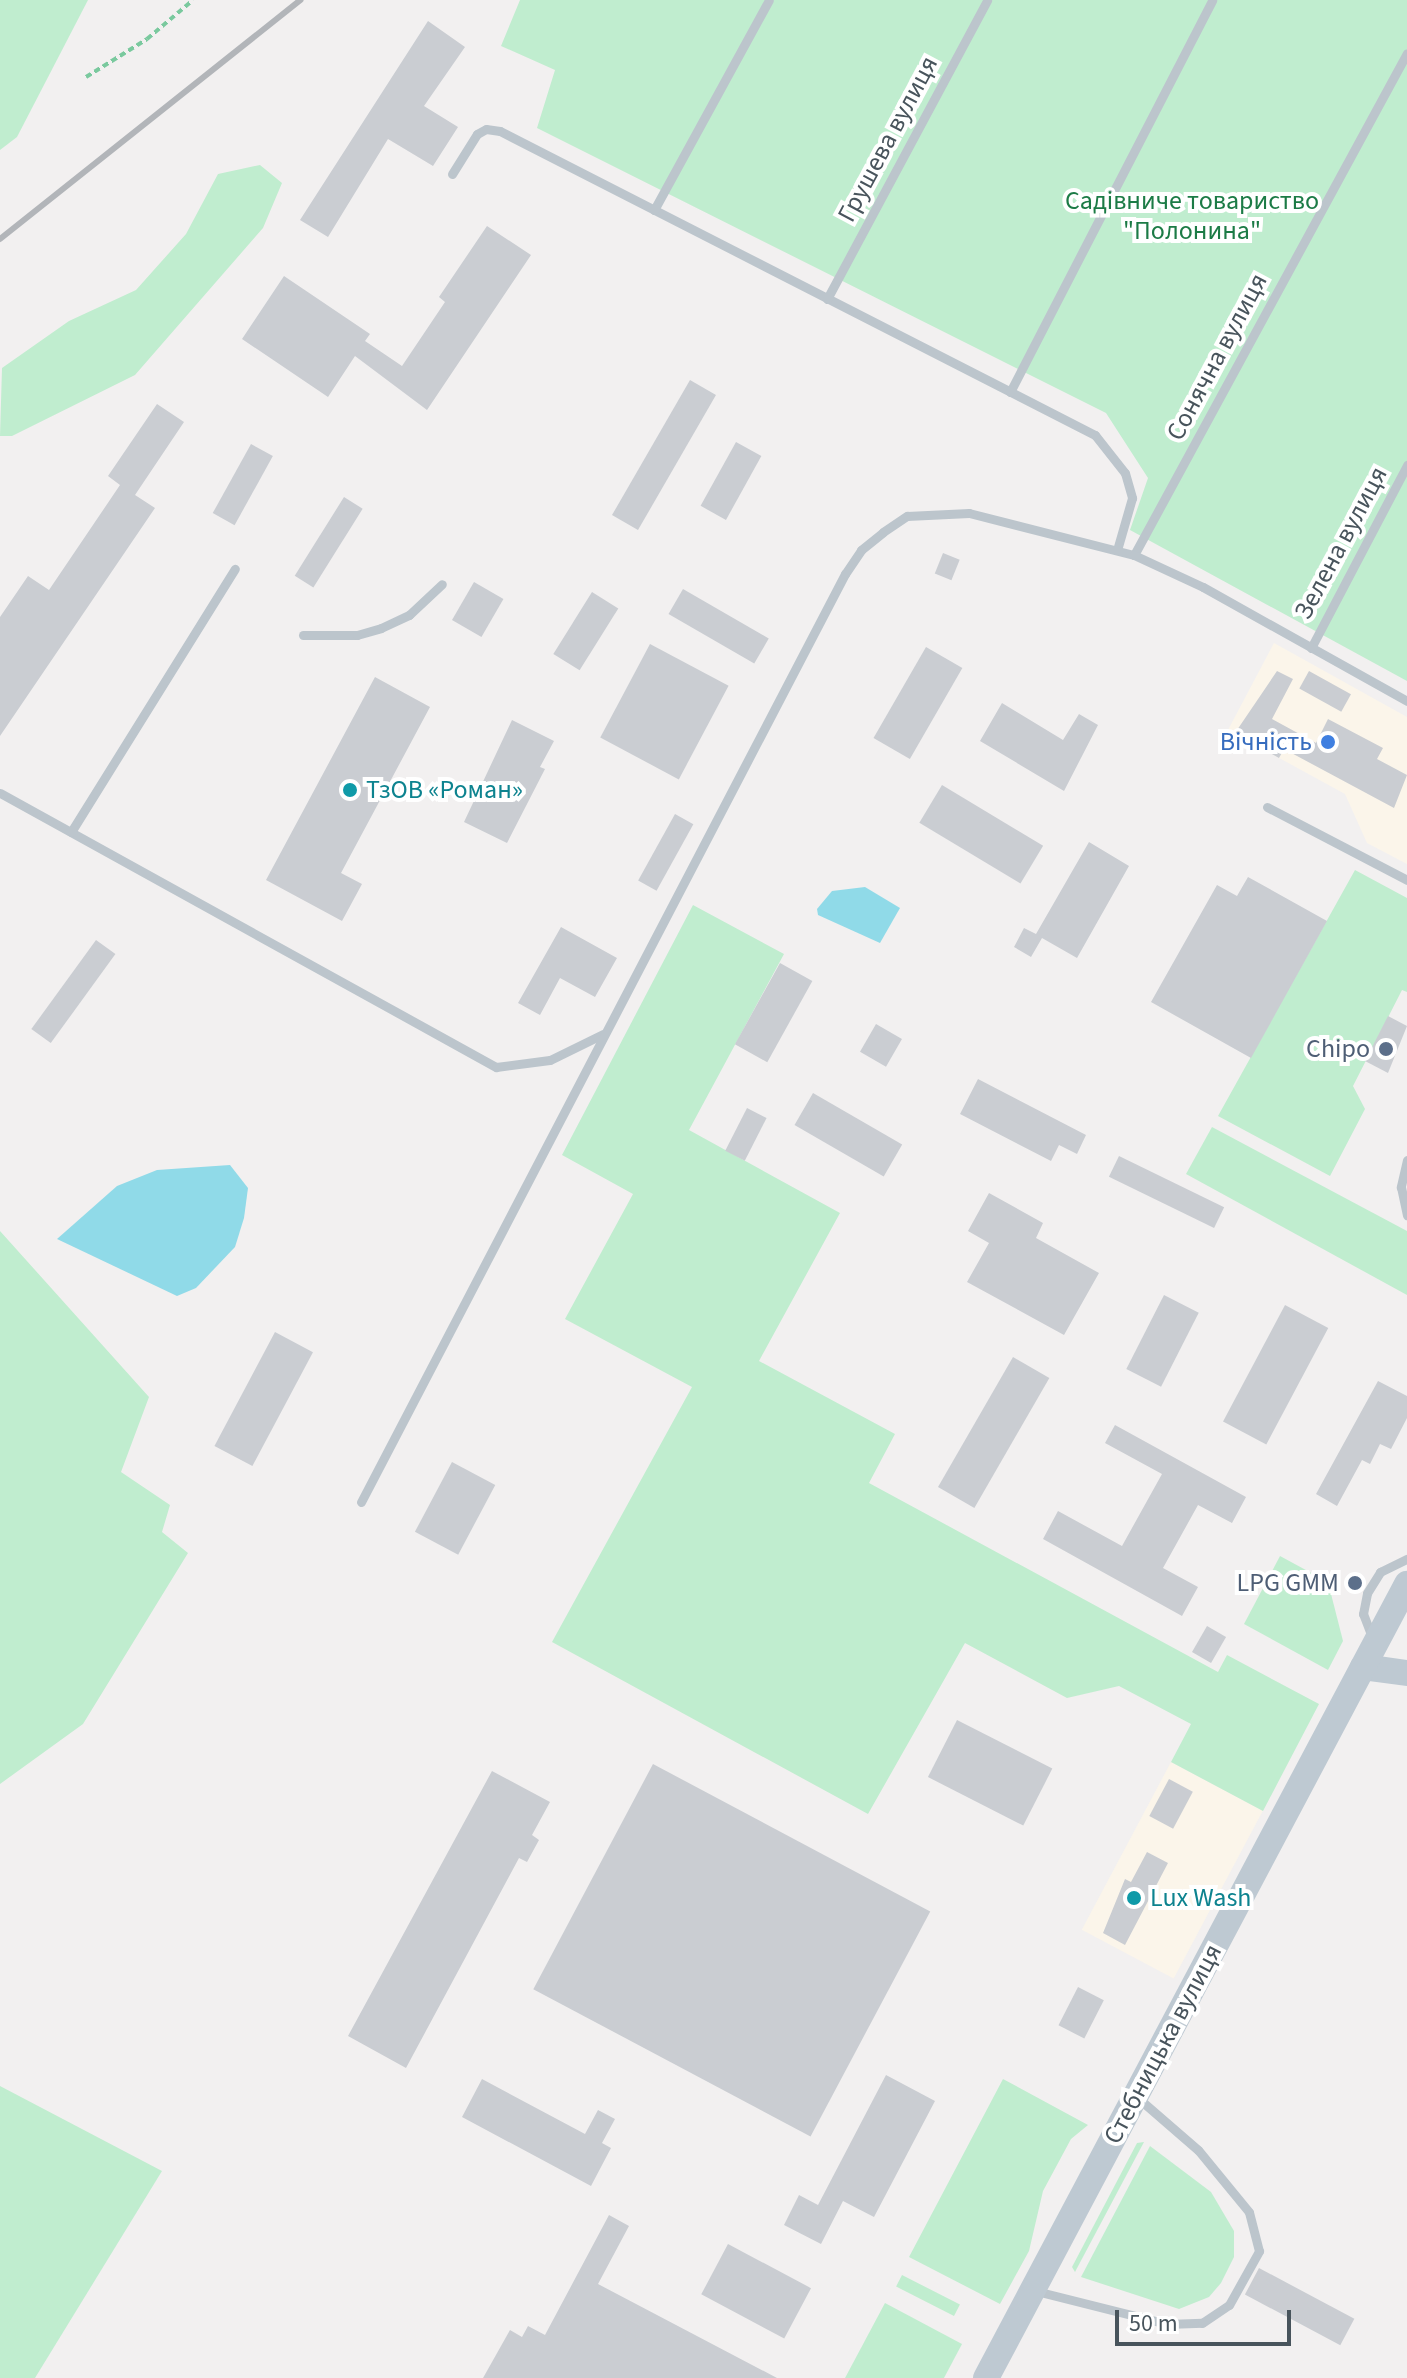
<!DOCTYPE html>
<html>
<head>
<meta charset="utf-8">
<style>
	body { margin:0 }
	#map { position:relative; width:1407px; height:2378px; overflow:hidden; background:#f2f0f0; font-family:"Source Sans 3",sans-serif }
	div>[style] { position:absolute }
	.commercial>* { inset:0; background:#fbf5ea; transform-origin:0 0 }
	.green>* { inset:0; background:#c0edcf; transform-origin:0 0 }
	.water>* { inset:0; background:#90dae8 }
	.building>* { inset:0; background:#cacdd2; transform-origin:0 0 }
	.path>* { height:4px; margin-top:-2px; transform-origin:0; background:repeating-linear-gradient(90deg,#7ac99e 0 6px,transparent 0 10px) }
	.lane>* { height:9px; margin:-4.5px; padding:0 4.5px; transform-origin:4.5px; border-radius:4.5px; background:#bcc5cc }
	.secondary>* { height:26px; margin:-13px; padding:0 13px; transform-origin:13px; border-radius:13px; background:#bec9d2 }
	.rail>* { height:6px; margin:-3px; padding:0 3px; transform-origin:3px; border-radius:3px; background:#b2b5b9 }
	.dots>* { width:22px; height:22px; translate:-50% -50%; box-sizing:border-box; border:4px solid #fff; border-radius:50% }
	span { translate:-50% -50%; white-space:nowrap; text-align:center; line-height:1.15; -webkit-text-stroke:8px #fff; paint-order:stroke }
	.street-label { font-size:26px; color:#48545c }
	.park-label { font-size:26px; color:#1c7b46 }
	.shop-label { font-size:26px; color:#366cbe }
	.right { translate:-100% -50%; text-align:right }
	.culture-label { font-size:26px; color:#0d838f }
	.left { translate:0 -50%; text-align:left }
	.service-label { font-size:26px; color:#4e5e75 }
	.scale { position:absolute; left:1115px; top:2310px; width:176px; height:36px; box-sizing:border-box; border:4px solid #48545c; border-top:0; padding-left:10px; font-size:24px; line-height:28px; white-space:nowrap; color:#48545c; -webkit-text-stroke:6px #fff; paint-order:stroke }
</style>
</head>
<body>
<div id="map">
	<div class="commercial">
		<i style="clip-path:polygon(1274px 643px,1407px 717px,1407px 864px,1367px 843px,1345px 794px,1228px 730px)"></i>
		<i style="left:1171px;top:1762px;width:104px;height:190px;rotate:28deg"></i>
	</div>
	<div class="green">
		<i style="clip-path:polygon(0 0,88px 0,17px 137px,0 150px)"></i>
		<i style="clip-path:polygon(520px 0,1407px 0,1407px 681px,1130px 530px,1148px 478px,1106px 413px,537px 128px,555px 70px,501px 46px)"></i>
		<i style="clip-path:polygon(260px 165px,282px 183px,263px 228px,135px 375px,12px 436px,0 436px,2px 368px,69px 321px,136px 290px,186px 234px,218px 174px)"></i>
		<i style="clip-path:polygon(1355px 870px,1407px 898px,1407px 992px,1402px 990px,1353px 1086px,1365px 1109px,1330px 1176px,1218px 1116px)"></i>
		<i style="clip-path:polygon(693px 905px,784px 954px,689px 1130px,840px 1213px,759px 1361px,895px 1434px,869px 1483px,1218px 1672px,1227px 1655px,1319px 1704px,1263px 1811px,1171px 1762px,1191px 1724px,1119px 1686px,1067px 1698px,965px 1643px,868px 1814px,552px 1642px,692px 1387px,565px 1319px,633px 1194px,562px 1155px)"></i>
		<i style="clip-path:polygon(1212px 1127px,1407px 1231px,1407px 1295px,1186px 1174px)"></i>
		<i style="clip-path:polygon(0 1231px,149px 1397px,121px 1472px,170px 1505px,162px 1532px,188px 1553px,83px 1724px,0 1784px)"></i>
		<i style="clip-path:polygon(1280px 1556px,1328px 1582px,1343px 1641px,1328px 1670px,1244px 1624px)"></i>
		<i style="clip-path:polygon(1003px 2079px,1088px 2125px,1071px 2139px,1043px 2191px,1029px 2251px,1000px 2304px,909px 2257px)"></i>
		<i style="clip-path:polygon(0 2086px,162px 2171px,35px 2378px,0 2378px)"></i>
		<i style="clip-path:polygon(1144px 2142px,1075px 2272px,1072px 2267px,1137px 2143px)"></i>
		<i style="clip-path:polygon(1150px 2146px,1211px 2192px,1234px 2231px,1234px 2257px,1221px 2283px,1209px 2297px,1179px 2309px,1081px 2277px)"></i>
		<i style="left:902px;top:2275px;width:65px;height:13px;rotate:27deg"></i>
		<i style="clip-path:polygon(885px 2303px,962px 2344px,944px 2378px,845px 2378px)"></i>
	</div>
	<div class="water">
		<i style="clip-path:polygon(865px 887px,900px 908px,880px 943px,818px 915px,817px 909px,832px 891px)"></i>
		<i style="clip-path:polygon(230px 1165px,248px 1188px,244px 1218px,235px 1247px,196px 1288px,177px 1296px,57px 1239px,117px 1186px,157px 1170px)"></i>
	</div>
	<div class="building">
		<i style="clip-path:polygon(428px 21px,465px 47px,424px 106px,458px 127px,433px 166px,388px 139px,328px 237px,300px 220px)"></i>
		<i style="clip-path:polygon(487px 226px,531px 255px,427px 410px,355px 356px,328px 397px,242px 339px,284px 276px,370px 334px,365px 341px,402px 366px,445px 302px,439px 297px)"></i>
		<i style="left:690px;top:380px;width:30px;height:156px;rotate:30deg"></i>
		<i style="clip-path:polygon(157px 404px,184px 422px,135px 495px,155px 508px,0 736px,0 617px,28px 576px,49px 590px,120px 485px,108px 476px)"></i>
		<i style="left:736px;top:442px;width:29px;height:73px;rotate:29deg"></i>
		<i style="left:251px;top:444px;width:25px;height:79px;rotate:29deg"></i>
		<i style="left:344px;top:497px;width:22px;height:93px;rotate:32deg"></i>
		<i style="left:943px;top:553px;width:18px;height:22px;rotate:22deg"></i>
		<i style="left:474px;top:582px;width:34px;height:44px;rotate:30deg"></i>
		<i style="left:683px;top:589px;width:99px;height:29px;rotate:30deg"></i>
		<i style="left:592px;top:592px;width:31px;height:73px;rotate:32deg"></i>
		<i style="left:650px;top:644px;width:89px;height:106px;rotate:28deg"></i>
		<i style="left:926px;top:647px;width:42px;height:105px;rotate:30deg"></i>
		<i style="clip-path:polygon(1277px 671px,1293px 679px,1272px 719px,1316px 743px,1328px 719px,1383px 748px,1377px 759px,1407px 775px,1394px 808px,1284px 749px,1279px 758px,1235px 733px)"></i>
		<i style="left:1309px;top:671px;width:48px;height:20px;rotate:29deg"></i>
		<i style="clip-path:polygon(375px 677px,430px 707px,341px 873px,362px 884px,342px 921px,266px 880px)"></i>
		<i style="clip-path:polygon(1002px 703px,1063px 740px,1079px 714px,1098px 725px,1064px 791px,980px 741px)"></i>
		<i style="clip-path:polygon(512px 720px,554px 741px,540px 767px,545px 769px,507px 843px,464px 822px)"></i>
		<i style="left:942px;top:785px;width:118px;height:44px;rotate:31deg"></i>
		<i style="left:675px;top:814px;width:21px;height:76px;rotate:29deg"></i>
		<i style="clip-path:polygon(1089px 842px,1129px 866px,1077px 958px,1042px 938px,1031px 957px,1014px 947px,1024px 928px,1036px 934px)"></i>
		<i style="clip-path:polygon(1248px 877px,1327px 921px,1251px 1058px,1151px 1002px,1217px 885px,1237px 896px)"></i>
		<i style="clip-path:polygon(561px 927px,617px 958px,595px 997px,560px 978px,540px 1015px,518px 1003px)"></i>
		<i style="left:96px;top:940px;width:24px;height:110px;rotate:36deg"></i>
		<i style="left:780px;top:963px;width:37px;height:93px;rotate:29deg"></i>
		<i style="clip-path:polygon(1388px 1016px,1407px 1026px,1388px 1073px,1365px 1061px)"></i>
		<i style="left:876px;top:1024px;width:30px;height:32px;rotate:30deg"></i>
		<i style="clip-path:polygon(978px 1079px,1086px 1135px,1077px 1154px,1059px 1145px,1051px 1161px,960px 1114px)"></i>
		<i style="left:813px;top:1093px;width:103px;height:37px;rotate:30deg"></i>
		<i style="left:747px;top:1108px;width:22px;height:48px;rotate:27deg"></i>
		<i style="left:1119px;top:1156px;width:117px;height:23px;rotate:26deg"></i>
		<i style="clip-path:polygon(989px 1193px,1043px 1223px,1036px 1238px,1099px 1273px,1064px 1335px,967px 1282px,989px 1243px,968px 1231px)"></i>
		<i style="left:1164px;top:1295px;width:39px;height:83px;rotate:27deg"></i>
		<i style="left:1285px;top:1305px;width:49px;height:132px;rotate:28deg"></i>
		<i style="left:275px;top:1332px;width:43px;height:129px;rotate:28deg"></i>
		<i style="left:1013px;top:1357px;width:42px;height:150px;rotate:30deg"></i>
		<i style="clip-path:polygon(1378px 1381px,1407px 1396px,1407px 1418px,1391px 1449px,1380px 1444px,1370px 1464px,1362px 1460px,1337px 1506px,1316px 1494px)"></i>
		<i style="clip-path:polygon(1115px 1425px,1246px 1497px,1232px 1523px,1198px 1505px,1163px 1568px,1198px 1587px,1182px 1616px,1043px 1539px,1058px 1511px,1122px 1546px,1162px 1474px,1105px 1443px)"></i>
		<i style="left:452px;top:1462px;width:49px;height:79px;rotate:28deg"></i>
		<i style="left:1207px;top:1626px;width:22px;height:30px;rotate:30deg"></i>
		<i style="left:957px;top:1720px;width:107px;height:64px;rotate:27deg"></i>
		<i style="left:653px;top:1764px;width:314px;height:255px;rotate:28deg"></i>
		<i style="clip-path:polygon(492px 1771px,550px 1802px,532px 1835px,539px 1840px,527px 1862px,519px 1858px,406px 2068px,348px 2036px)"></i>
		<i style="left:1169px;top:1779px;width:27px;height:42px;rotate:28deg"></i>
		<i style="clip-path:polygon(1147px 1852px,1168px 1863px,1125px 1945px,1103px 1933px,1125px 1879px,1131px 1882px)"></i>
		<i style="left:1078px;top:1987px;width:29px;height:43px;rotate:27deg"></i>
		<i style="clip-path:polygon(886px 2075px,935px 2101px,874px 2217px,843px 2201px,821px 2244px,784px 2225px,799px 2195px,818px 2205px)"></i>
		<i style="clip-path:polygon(482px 2079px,585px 2134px,598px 2110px,615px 2119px,602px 2143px,611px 2148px,591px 2186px,462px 2117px)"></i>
		<i style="clip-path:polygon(609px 2215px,629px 2226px,598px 2284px,777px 2378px,483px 2378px,510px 2330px,522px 2337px,528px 2326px,545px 2335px)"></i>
		<i style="left:728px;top:2244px;width:94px;height:57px;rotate:28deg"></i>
		<i style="left:1259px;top:2268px;width:108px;height:30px;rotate:28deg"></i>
	</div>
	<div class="path">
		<i style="left:86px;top:77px;width:72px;rotate:-31.9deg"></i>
		<i style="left:147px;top:39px;width:60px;rotate:-40.3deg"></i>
	</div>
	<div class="lane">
		<i style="left:452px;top:174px;width:47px;rotate:-58deg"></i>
		<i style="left:477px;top:134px;width:10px;rotate:-29deg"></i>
		<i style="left:486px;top:129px;width:14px;rotate:8deg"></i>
		<i style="left:500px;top:131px;width:668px;rotate:27.06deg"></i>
		<i style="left:1095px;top:435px;width:48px;rotate:51.7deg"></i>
		<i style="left:1125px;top:473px;width:26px;rotate:74deg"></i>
		<i style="left:1132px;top:498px;width:54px;rotate:106.1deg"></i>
		<i style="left:654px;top:210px;width:239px;rotate:-61.3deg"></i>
		<i style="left:827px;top:299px;width:339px;rotate:-61.8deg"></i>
		<i style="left:1010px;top:392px;width:441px;rotate:-62.7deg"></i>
		<i style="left:1134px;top:555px;width:571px;rotate:-61.46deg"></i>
		<i style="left:303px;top:635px;width:54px"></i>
		<i style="left:357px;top:635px;width:25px;rotate:-16deg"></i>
		<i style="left:381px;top:628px;width:31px;rotate:-25deg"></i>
		<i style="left:409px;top:615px;width:45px;rotate:-43.2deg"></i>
		<i style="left:1311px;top:648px;width:207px;rotate:-62.3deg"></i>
		<i style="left:0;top:793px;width:567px;rotate:28.92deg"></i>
		<i style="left:496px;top:1067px;width:54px;rotate:-7.4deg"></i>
		<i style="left:550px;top:1060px;width:59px;rotate:-26.1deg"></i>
		<i style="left:1267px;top:807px;width:158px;rotate:27.5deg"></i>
		<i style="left:71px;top:832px;width:310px;rotate:-58.1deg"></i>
		<i style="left:1407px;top:1160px;width:28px;rotate:103deg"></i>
		<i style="left:1401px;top:1187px;width:29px;rotate:78deg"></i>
		<i style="left:361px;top:1502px;width:1047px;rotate:-62.46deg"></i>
		<i style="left:845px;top:574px;width:29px;rotate:-56deg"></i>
		<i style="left:861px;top:550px;width:28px;rotate:-39deg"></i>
		<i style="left:883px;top:532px;width:29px;rotate:-34deg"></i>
		<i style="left:907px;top:516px;width:62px;rotate:-2.8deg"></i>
		<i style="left:969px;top:513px;width:170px;rotate:14.3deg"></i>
		<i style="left:1134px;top:555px;width:76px;rotate:24.9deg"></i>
		<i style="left:1203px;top:587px;width:234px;rotate:29.2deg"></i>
		<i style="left:1372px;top:1637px;width:25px;rotate:-111deg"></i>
		<i style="left:1363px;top:1614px;width:21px;rotate:-79deg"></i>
		<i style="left:1367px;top:1593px;width:25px;rotate:-58deg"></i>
		<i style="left:1380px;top:1572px;width:30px;rotate:-26deg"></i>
		<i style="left:1036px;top:2291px;width:135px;rotate:14.1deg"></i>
		<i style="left:1167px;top:2324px;width:35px;rotate:-2deg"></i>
		<i style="left:1202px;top:2323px;width:32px;rotate:-34deg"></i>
		<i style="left:1229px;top:2305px;width:62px;rotate:-60.9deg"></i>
		<i style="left:1259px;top:2251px;width:40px;rotate:-104.4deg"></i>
		<i style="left:1249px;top:2212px;width:80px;rotate:-129.4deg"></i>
		<i style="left:1198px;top:2150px;width:79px;rotate:-139.1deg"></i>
	</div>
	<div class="secondary">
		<i style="left:1363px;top:1667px;width:44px;rotate:7.8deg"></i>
		<i style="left:986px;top:2378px;width:899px;rotate:-62.07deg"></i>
	</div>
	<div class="rail">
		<i style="left:0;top:239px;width:384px;rotate:-38.5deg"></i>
	</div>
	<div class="dots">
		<i style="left:1328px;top:742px;background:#3f7fe0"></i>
		<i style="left:350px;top:790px;background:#0f9aa8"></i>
		<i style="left:1386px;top:1049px;background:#5c6f8a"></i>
		<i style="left:1355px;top:1583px;background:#5c6f8a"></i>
		<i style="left:1134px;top:1898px;background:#0f9aa8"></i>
	</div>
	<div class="street-label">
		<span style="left:888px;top:139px;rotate:-62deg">Грушева вулиця</span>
		<span style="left:1217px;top:357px;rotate:-62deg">Сонячна вулиця</span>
		<span style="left:1341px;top:543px;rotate:-62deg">Зелена вулиця</span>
		<span style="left:1163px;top:2044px;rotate:-62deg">Стебницька вулиця</span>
	</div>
	<div class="park-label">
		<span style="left:1192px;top:216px">Садівниче товариство<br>"Полонина"</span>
	</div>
	<div class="shop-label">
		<span class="right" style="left:1312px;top:742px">Вічність</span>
	</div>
	<div class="culture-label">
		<span class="left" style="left:366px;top:790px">ТзОВ «Роман»</span>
		<span class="left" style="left:1150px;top:1898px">Lux Wash</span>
	</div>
	<div class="service-label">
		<span class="right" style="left:1370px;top:1049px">Chipo</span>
		<span class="right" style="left:1339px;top:1583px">LPG GMM</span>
	</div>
	<div class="scale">50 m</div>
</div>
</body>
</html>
